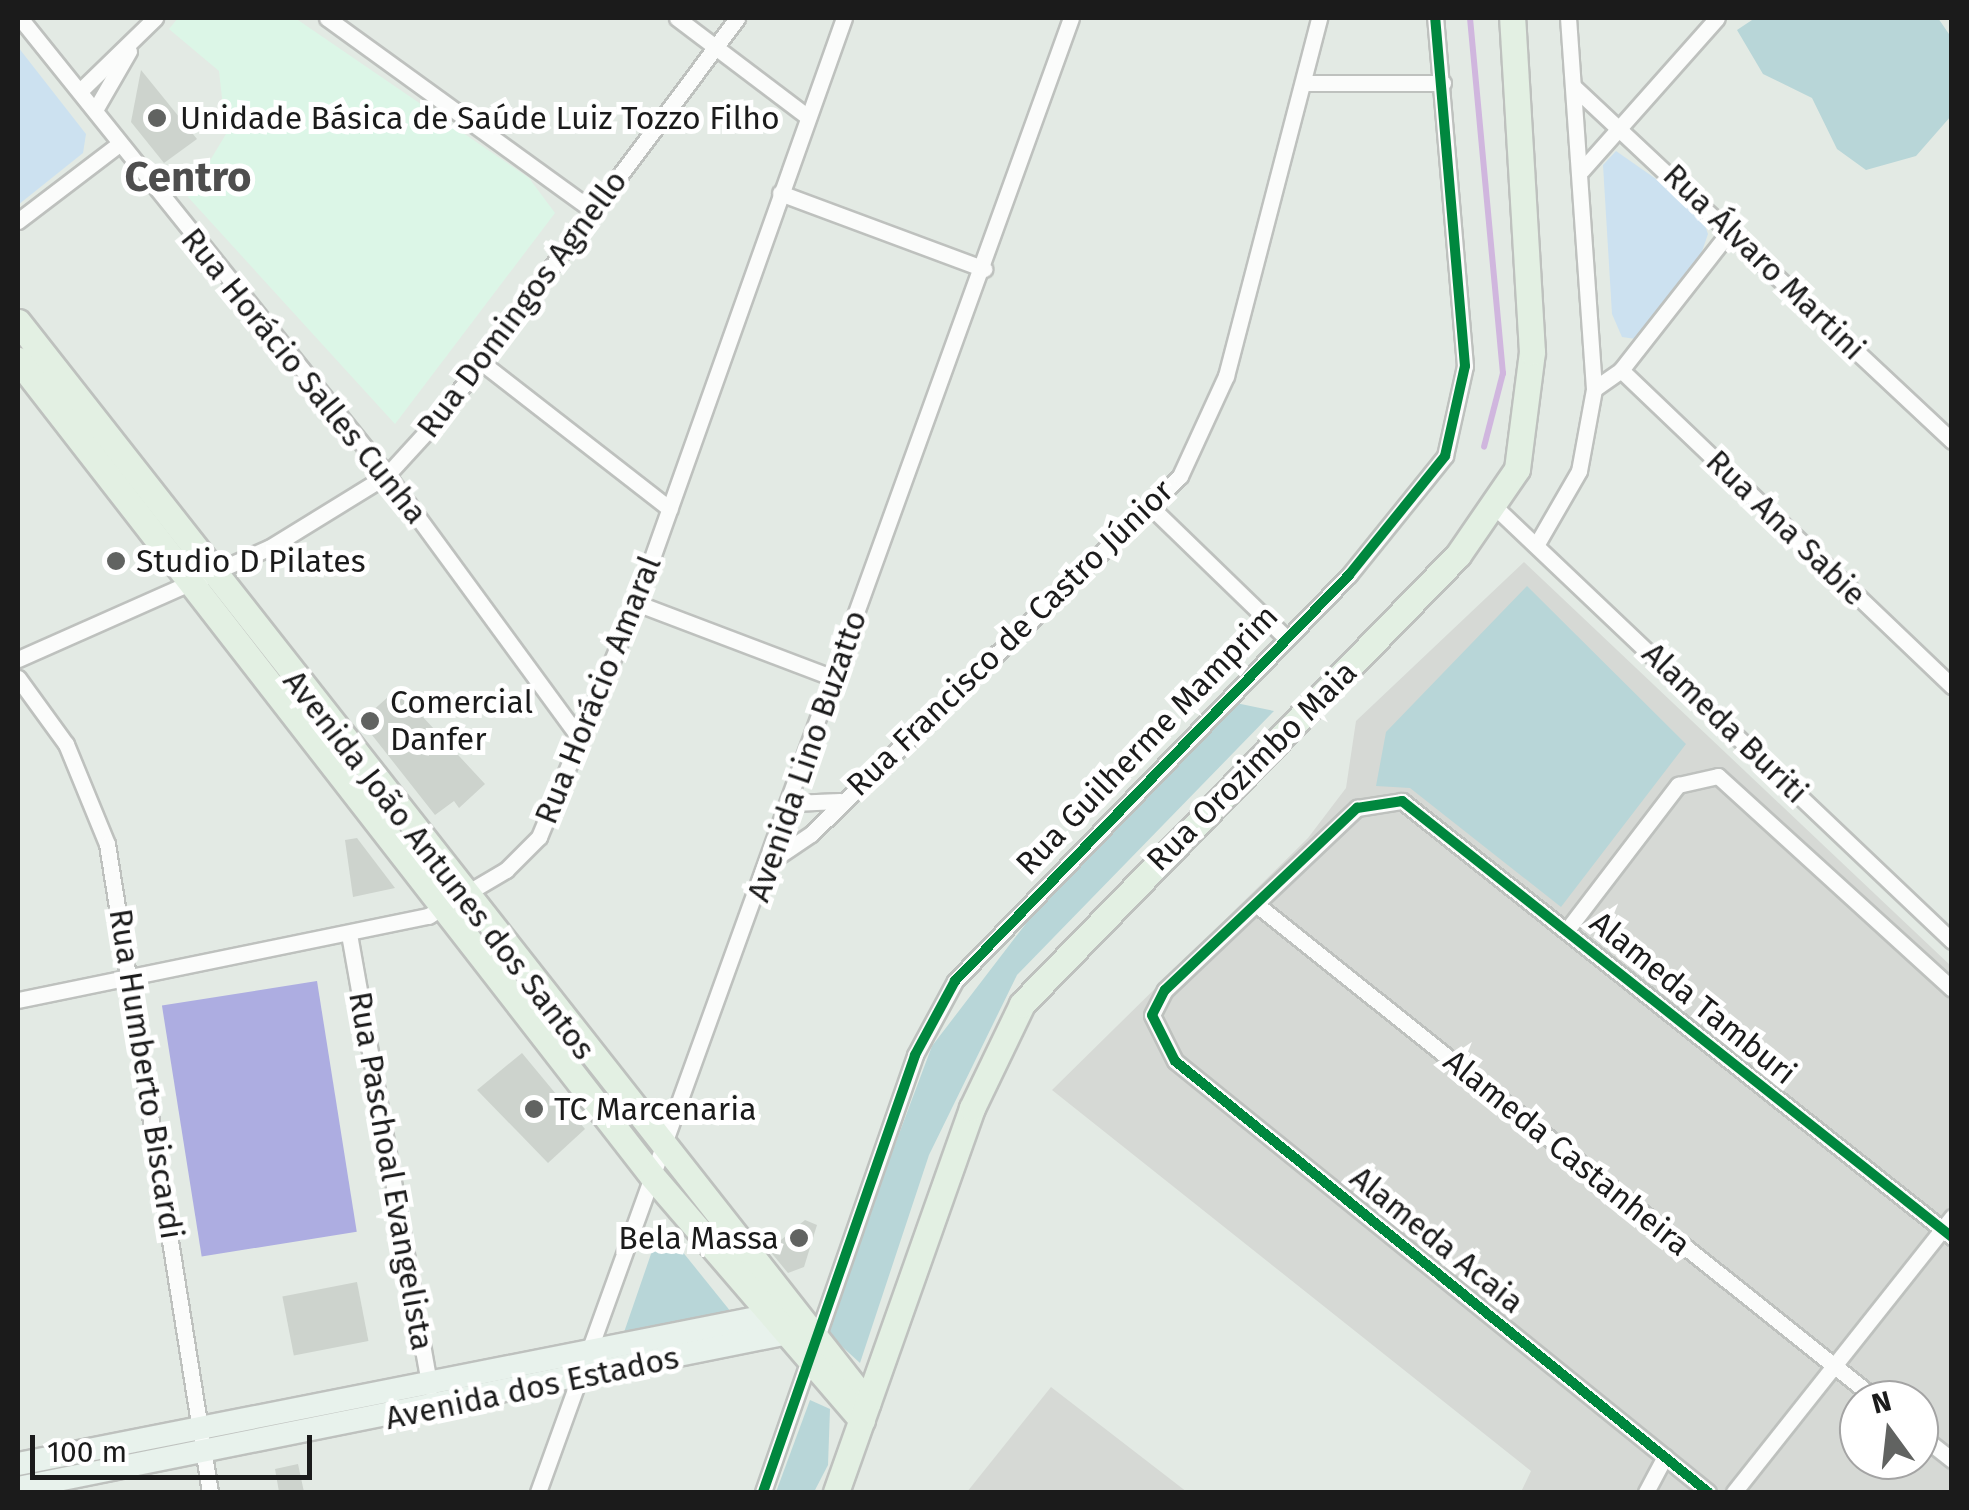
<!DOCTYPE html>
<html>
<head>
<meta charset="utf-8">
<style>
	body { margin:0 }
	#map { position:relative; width:1969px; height:1510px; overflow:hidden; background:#e3eae4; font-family:"Fira Sans",sans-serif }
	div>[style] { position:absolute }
	.residential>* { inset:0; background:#d6d9d5 }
	.education>* { inset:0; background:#dcf6e7 }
	.forest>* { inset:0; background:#b8d6d8 }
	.park>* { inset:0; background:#cce1f0 }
	.pitch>* { inset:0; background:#adade1; transform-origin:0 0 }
	.stream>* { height:6px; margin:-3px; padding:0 3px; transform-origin:3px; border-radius:3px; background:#d0b6de }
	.building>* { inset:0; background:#cdd3cd; transform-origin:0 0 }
	.roads { filter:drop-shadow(2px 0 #bec1be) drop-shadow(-2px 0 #bec1be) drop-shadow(0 2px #bec1be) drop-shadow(0 -2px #bec1be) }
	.minor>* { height:15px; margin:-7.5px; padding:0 7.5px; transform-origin:7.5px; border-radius:7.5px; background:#fbfcfb }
	.secondary>* { height:22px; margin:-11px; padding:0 11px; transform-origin:11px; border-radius:11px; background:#e8f2ec }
	.primary>* { height:25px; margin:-12.5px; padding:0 12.5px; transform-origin:12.5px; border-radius:12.5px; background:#e3f0e3 }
	.cycleway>* { height:10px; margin:-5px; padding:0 5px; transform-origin:5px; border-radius:5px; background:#00873e }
	.dots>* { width:28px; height:28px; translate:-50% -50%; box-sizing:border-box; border:5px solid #fff; border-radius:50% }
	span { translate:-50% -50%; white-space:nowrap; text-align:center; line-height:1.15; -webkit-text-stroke:10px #fff; paint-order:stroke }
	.poi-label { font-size:32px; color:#1b1b1b }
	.left { translate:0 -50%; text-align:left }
	.right { translate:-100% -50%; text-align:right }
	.street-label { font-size:32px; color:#1b1b1b }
	.district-label { font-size:42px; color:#4e4e4e; font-weight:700 }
	.frame { position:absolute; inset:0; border:20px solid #1b1b1b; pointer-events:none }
	.north { position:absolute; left:1839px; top:1380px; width:100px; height:100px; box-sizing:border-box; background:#fff; border:2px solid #a4a4a4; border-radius:50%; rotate:345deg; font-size:28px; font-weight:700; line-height:40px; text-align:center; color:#1b1b1b }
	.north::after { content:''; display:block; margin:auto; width:35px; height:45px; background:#616361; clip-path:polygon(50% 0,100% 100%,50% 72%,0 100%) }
	.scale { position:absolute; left:30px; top:1435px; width:282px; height:45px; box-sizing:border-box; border:5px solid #1b1b1b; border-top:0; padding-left:12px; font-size:30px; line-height:35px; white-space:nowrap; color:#1b1b1b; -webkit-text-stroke:8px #fff; paint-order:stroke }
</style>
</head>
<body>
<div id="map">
	<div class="residential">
		<i style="clip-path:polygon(evenodd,1524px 562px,1951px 966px,1951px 1492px,1521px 1492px,1531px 1471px,1052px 1090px,1308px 838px,1346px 788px,1356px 721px,1524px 562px,1859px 1400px,1919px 1400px,1919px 1460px,1859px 1460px,1859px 1400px)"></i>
		<i style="clip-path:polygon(1051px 1387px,1187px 1492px,967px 1492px)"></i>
	</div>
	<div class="education">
		<i style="clip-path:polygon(178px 18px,295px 18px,529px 178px,555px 213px,395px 424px,188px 197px,226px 134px,219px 71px,169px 29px)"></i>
	</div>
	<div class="forest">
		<i style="clip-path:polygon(1755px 18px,1938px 18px,1951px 37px,1951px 116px,1916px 156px,1866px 170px,1837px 149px,1812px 98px,1763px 74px,1737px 30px)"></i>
		<i style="clip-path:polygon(1527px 586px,1686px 744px,1561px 907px,1410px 788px,1376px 786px,1386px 732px)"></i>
		<i style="clip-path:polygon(1236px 703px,1274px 711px,1017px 975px,929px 1155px,860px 1363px,825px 1331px,932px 1046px,1070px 866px)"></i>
		<i style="clip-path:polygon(661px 1225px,731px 1312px,621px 1341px)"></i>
		<i style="clip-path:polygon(810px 1400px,830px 1409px,828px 1465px,814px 1492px,776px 1492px)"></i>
	</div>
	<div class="park">
		<i style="clip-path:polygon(18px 47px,86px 134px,83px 153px,18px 205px)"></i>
		<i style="clip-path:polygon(1616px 151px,1699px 209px,1708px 234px,1698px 263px,1636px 339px,1622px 337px,1612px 314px,1603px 165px)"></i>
	</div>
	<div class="pitch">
		<i style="left:317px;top:981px;width:254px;height:157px;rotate:81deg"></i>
	</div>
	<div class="stream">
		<i style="left:1470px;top:18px;width:357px;rotate:84.7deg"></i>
		<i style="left:1503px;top:373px;width:76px;rotate:104.4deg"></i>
	</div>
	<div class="building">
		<i style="clip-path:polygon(141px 70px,197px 139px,164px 163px,131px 122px)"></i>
		<i style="clip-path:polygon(397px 689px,485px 784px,459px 808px,454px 801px,435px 815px,361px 721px)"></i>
		<i style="clip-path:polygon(357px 838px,395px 888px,353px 897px,345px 840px)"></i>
		<i style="clip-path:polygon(522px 1053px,585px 1129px,548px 1163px,477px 1090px)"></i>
		<i style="clip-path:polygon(805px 1220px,817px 1225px,804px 1267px,788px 1273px,769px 1250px)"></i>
		<i style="left:357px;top:1282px;width:60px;height:76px;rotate:79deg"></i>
		<i style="clip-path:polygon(298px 1464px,304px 1492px,279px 1492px,275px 1469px)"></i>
	</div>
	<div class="roads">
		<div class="minor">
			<i style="left:20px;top:18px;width:586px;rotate:51.23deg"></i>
			<i style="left:387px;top:475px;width:328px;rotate:53.8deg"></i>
			<i style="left:327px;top:18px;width:329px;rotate:35.9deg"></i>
			<i style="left:677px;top:18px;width:164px;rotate:37.1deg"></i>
			<i style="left:1304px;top:83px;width:139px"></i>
			<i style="left:1574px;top:87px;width:518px;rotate:43.12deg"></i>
			<i style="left:80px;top:91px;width:105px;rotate:-44.2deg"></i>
			<i style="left:95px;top:110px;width:68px;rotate:-60deg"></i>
			<i style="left:1582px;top:170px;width:203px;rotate:-48.4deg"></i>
			<i style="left:780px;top:193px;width:218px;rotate:20.4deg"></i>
			<i style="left:18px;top:221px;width:127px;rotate:-37.3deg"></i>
			<i style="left:481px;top:362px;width:239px;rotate:37.9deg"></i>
			<i style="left:1621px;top:370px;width:458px;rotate:43.7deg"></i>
			<i style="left:1594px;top:389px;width:33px;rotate:-35deg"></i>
			<i style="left:1621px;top:370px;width:177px;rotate:-51.9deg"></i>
			<i style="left:1152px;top:508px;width:182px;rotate:44.1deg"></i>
			<i style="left:1496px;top:508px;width:629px;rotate:43.52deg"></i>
			<i style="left:1538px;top:542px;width:82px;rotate:-60deg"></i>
			<i style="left:1579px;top:471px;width:83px;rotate:-79.6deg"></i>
			<i style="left:1594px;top:389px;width:372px;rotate:-94deg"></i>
			<i style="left:636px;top:603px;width:211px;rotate:20.8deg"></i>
			<i style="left:18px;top:659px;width:274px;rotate:-23.9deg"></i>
			<i style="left:269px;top:548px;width:139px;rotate:-31.7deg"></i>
			<i style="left:387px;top:475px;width:77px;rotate:-47.6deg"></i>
			<i style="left:439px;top:418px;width:499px;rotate:-53.3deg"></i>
			<i style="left:18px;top:678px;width:82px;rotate:54deg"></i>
			<i style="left:66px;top:744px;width:108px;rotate:67.7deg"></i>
			<i style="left:107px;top:844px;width:656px;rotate:80.97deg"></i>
			<i style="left:792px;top:803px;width:48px;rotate:-2.4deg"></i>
			<i style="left:774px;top:859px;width:45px;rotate:-34deg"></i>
			<i style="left:811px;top:834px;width:514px;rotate:-44.13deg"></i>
			<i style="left:1180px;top:476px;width:110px;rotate:-65.3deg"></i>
			<i style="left:1226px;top:376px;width:370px;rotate:-75.4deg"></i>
			<i style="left:1257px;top:905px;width:793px;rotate:38.6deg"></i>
			<i style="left:1567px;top:930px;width:183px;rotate:-52.6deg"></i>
			<i style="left:1678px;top:785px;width:41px;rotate:-12.7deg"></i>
			<i style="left:1718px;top:776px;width:316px;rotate:42.3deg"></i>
			<i style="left:349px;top:934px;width:461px;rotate:79.9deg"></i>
			<i style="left:18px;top:1000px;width:419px;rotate:-11.6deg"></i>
			<i style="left:428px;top:916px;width:91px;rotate:-30.5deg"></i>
			<i style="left:506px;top:870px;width:47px;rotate:-45deg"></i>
			<i style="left:539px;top:837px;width:253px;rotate:-67.5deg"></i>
			<i style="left:636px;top:603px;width:621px;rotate:-70.43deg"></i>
			<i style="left:1919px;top:1434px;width:42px;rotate:38.2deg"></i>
			<i style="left:538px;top:1492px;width:1567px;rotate:-70.12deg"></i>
			<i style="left:763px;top:1492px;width:463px;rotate:-70.8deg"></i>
			<i style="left:915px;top:1055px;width:84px;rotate:-61.6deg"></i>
			<i style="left:955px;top:981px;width:566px;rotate:-45.86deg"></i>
			<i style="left:1349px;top:575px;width:153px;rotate:-51.1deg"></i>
			<i style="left:1445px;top:456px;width:92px;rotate:-77.5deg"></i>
			<i style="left:1465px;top:366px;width:349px;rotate:-94.9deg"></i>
			<i style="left:1646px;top:1492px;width:40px;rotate:-62deg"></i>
			<i style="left:1708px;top:1492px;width:685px;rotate:-141.04deg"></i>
			<i style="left:1175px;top:1061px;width:51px;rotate:-116.6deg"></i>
			<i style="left:1152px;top:1015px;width:28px;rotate:-63deg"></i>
			<i style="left:1165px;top:990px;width:265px;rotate:-43.5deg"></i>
			<i style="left:1357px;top:808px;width:46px;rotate:-8.8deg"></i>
			<i style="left:1402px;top:801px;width:702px;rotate:38.4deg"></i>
			<i style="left:1734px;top:1492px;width:351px;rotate:-51.6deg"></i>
		</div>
		<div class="secondary">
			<i style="left:18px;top:1464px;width:784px;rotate:-11.18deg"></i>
			<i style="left:18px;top:1488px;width:801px;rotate:-11.38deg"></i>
		</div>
		<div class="primary">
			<i style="left:18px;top:322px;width:1375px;rotate:51.85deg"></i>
			<i style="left:18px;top:360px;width:1033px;rotate:52.15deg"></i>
			<i style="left:652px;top:1176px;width:322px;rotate:49.3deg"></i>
			<i style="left:836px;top:1492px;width:407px;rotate:-70.5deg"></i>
			<i style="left:972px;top:1108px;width:115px;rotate:-64.3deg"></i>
			<i style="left:1022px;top:1004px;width:626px;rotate:-45.84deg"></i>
			<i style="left:1458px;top:555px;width:104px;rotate:-55.5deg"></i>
			<i style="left:1517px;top:469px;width:118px;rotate:-82.7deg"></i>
			<i style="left:1532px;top:352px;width:335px;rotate:-93.4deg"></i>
		</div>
	</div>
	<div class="cycleway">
		<i style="left:763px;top:1492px;width:463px;rotate:-70.8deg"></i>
		<i style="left:915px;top:1055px;width:84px;rotate:-61.6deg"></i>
		<i style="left:955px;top:981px;width:566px;rotate:-45.86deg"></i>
		<i style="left:1349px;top:575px;width:153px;rotate:-51.1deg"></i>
		<i style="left:1445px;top:456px;width:92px;rotate:-77.5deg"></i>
		<i style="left:1465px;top:366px;width:349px;rotate:-94.9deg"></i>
		<i style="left:1708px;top:1492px;width:685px;rotate:-141.04deg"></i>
		<i style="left:1175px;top:1061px;width:51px;rotate:-116.6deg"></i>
		<i style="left:1152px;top:1015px;width:28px;rotate:-63deg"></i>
		<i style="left:1165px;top:990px;width:265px;rotate:-43.5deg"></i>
		<i style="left:1357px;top:808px;width:46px;rotate:-8.8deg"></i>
		<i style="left:1402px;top:801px;width:702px;rotate:38.4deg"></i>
	</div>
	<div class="dots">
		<i style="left:157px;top:118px;background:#616361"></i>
		<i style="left:116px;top:561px;background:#616361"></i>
		<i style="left:370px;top:721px;background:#616361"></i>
		<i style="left:534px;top:1109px;background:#616361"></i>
		<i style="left:799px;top:1238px;background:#616361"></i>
	</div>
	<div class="poi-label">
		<span class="left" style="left:180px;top:118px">Unidade Básica de Saúde Luiz Tozzo Filho</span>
		<span class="left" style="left:136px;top:561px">Studio D Pilates</span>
		<span class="left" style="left:390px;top:721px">Comercial<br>Danfer</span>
		<span class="left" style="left:554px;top:1109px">TC Marcenaria</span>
		<span class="right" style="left:779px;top:1238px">Bela Massa</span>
	</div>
	<div class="street-label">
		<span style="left:1764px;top:262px;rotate:44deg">Rua Álvaro Martini</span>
		<span style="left:522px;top:304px;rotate:-53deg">Rua Domingos Agnello</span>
		<span style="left:304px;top:376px;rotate:51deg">Rua Horácio Salles Cunha</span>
		<span style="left:1786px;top:528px;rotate:44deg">Rua Ana Sabie</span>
		<span style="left:1010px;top:638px;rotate:-44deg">Rua Francisco de Castro Júnior</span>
		<span style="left:598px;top:690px;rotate:-68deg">Rua Horácio Amaral</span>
		<span style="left:1725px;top:723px;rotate:44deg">Alameda Buriti</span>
		<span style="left:1147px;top:740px;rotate:-46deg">Rua Guilherme Mamprim</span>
		<span style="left:807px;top:756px;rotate:-71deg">Avenida Lino Buzatto</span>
		<span style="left:1252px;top:766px;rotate:-45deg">Rua Orozimbo Maia</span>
		<span style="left:439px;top:865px;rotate:52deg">Avenida João Antunes dos Santos</span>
		<span style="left:1693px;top:998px;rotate:39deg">Alameda Tamburi</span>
		<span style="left:146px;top:1074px;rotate:81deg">Rua Humberto Biscardi</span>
		<span style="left:1567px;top:1153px;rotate:39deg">Alameda Castanheira</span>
		<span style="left:391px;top:1171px;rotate:80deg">Rua Paschoal Evangelista</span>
		<span style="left:1437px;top:1240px;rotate:39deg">Alameda Acaia</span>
		<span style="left:532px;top:1388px;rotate:-12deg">Avenida dos Estados</span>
	</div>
	<div class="district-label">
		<span style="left:188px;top:177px">Centro</span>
	</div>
	<div class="frame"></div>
	<div class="north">N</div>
	<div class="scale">100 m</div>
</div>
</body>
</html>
